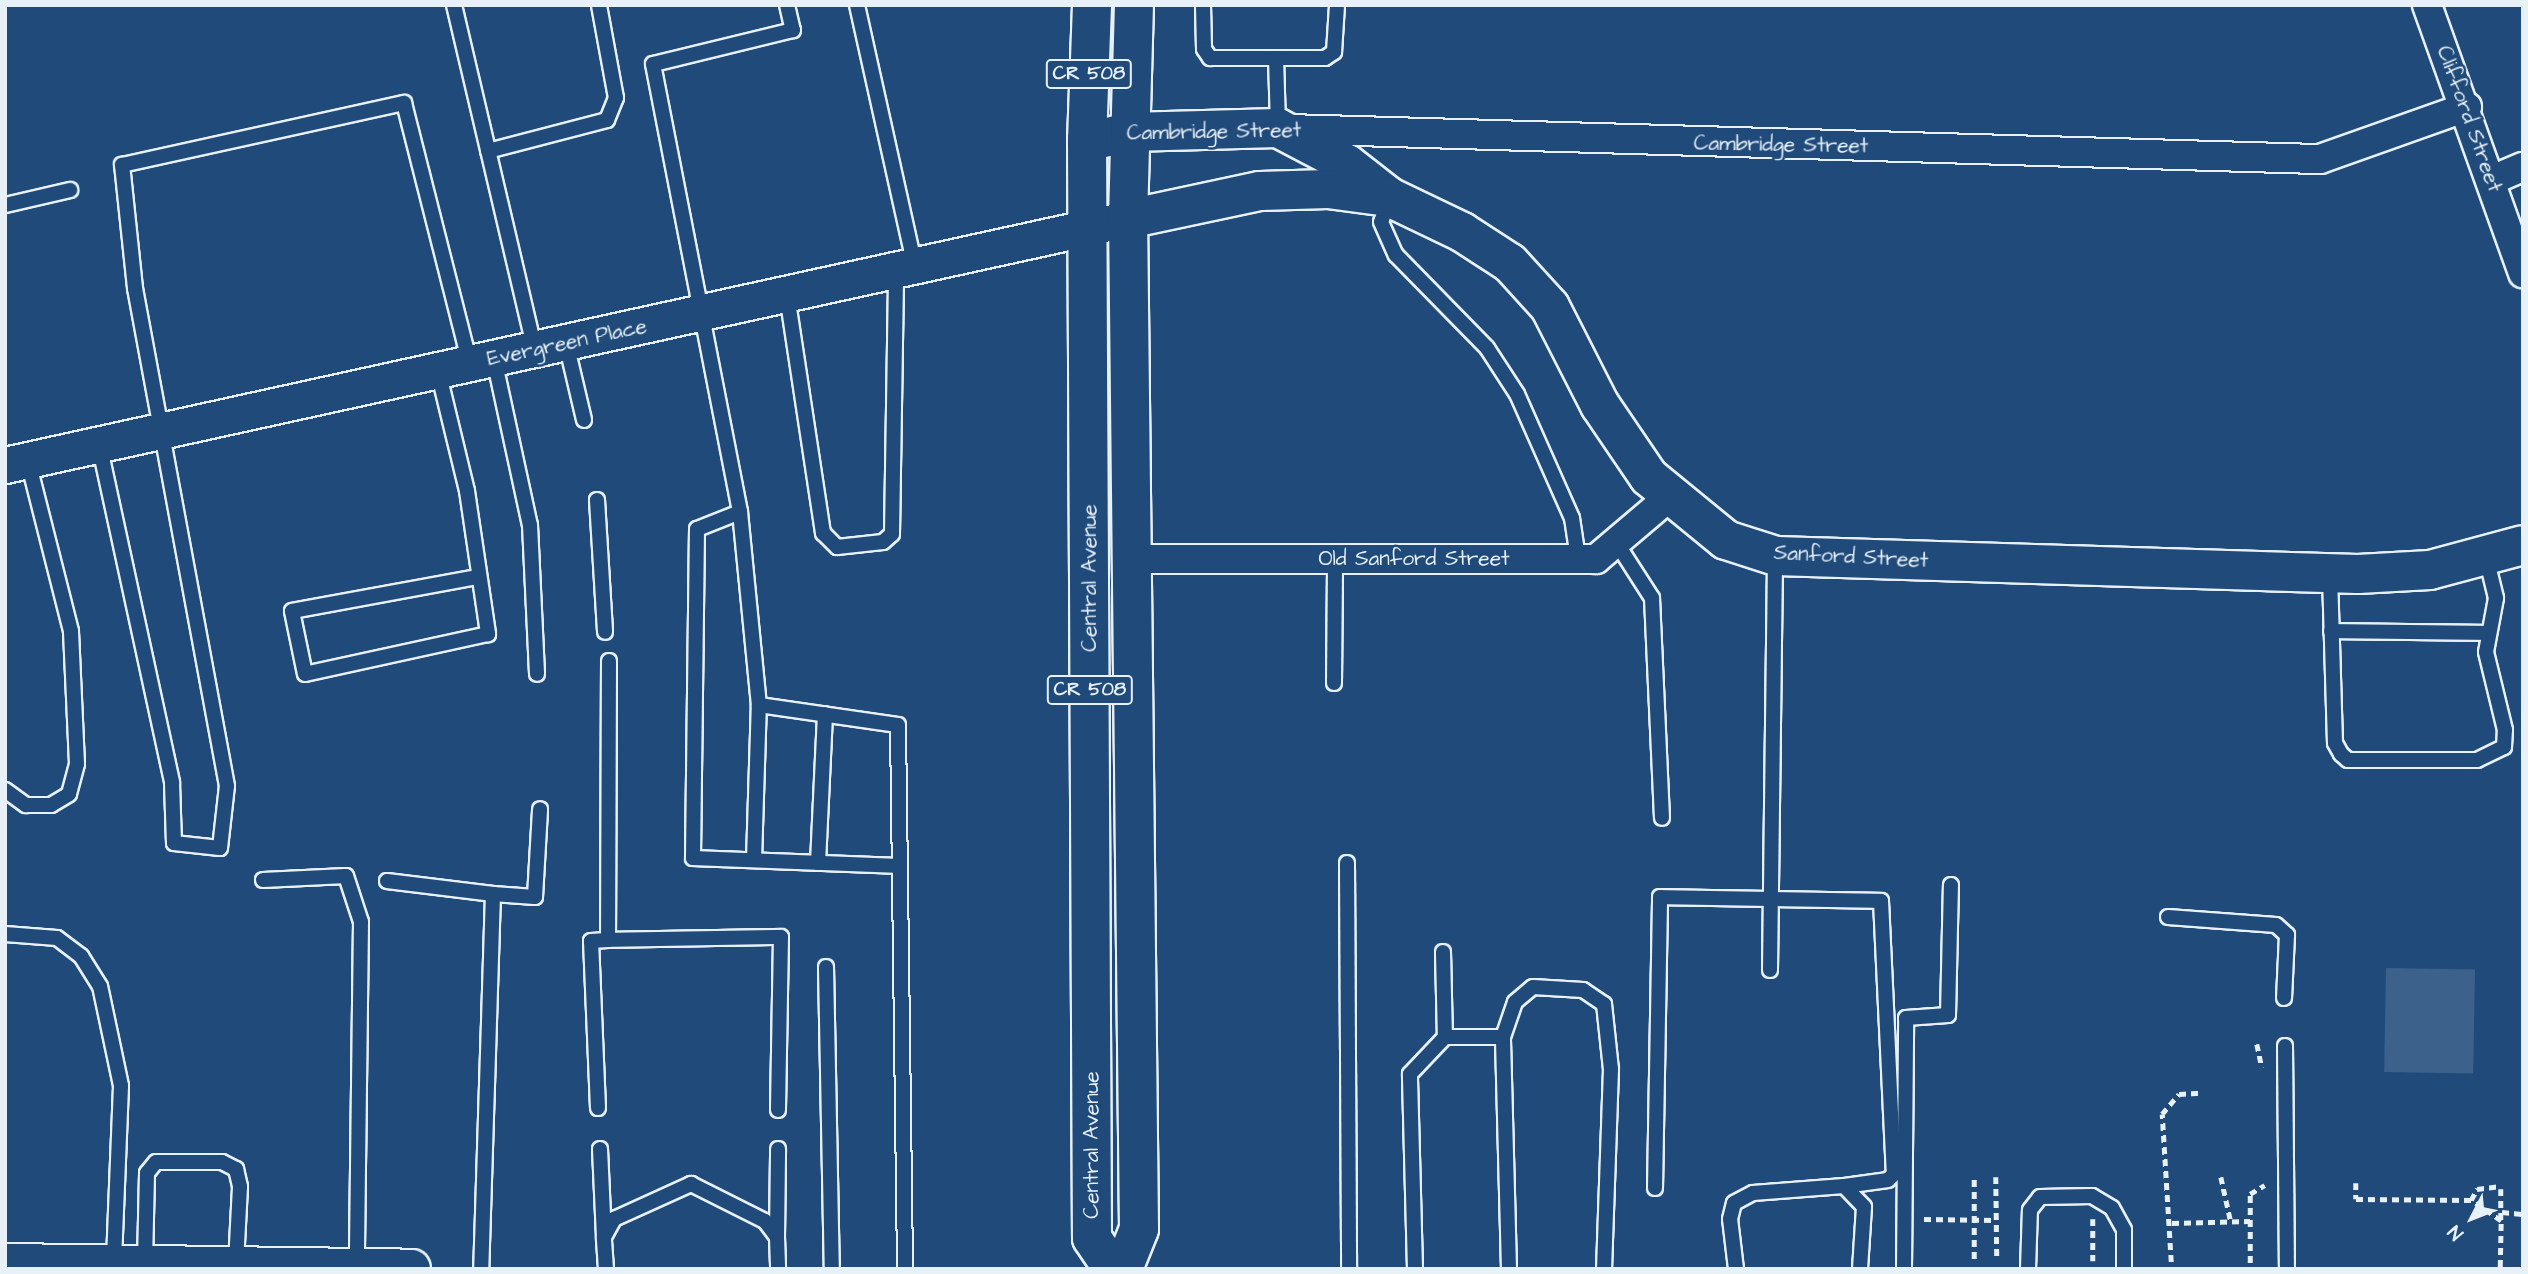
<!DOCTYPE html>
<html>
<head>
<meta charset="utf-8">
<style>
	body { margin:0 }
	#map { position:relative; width:2528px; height:1274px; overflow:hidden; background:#1f4a7a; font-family:"Architects Daughter",sans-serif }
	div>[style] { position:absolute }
	.green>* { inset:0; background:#3c628c; transform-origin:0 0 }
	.path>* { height:4.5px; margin-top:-2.25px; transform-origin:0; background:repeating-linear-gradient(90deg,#e8f1f8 0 7px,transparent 0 12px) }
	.roads { filter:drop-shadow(2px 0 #e8f1f8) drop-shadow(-2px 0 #e8f1f8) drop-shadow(0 2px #e8f1f8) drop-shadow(0 -2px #e8f1f8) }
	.service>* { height:14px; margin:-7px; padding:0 7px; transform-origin:7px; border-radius:7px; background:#1f4a7a }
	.minor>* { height:28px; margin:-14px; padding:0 14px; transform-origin:14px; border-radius:14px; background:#1f4a7a }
	.tertiary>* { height:35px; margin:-17.5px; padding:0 17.5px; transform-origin:17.5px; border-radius:17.5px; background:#1f4a7a }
	.secondary>* { height:38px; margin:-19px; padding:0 19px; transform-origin:19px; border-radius:19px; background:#1f4a7a }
	.primary>* { height:38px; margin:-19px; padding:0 19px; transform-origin:19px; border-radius:19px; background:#1f4a7a }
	span { translate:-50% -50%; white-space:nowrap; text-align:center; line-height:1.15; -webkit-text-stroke:5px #1f4a7a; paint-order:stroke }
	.shield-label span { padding:2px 5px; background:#1f4a7a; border:2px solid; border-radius:5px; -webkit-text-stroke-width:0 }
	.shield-label { font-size:19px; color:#e8f1f8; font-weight:700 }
	.street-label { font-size:21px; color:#e8f1f8 }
	.frame { position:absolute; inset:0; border:7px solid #e8f1f8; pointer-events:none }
	.north { position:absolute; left:2437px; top:1183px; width:70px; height:70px; -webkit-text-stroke:5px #1f4a7a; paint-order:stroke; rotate:228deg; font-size:19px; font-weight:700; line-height:28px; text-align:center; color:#e8f1f8 }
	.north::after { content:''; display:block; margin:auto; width:24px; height:32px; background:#e8f1f8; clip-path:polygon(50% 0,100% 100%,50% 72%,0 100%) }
</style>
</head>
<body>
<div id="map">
	<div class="green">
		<i style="left:2386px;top:968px;width:89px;height:104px;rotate:1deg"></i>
	</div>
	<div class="path">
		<i style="left:2257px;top:1044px;width:24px;rotate:78deg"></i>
		<i style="left:1996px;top:1177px;width:82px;rotate:89.3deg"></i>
		<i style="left:2221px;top:1177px;width:46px;rotate:77.5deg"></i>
		<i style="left:2356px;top:1183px;width:16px;rotate:90deg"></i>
		<i style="left:2356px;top:1199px;width:115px;rotate:0.5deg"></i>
		<i style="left:2501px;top:1189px;width:32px;rotate:90deg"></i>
		<i style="left:2502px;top:1212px;width:20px;rotate:6deg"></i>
		<i style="left:1924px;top:1219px;width:72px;rotate:0.8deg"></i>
		<i style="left:2093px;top:1219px;width:42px;rotate:90deg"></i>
		<i style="left:2172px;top:1223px;width:78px;rotate:-1.5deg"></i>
		<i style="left:1974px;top:1259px;width:82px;rotate:-90deg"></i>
		<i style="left:2171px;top:1262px;width:148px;rotate:-93.5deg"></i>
		<i style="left:2162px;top:1114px;width:26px;rotate:-50deg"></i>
		<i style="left:2179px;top:1094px;width:22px;rotate:-3deg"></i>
		<i style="left:2250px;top:1263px;width:69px;rotate:-90deg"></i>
		<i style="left:2250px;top:1194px;width:17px;rotate:-31deg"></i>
		<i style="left:2500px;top:1267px;width:46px;rotate:-88.8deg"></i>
		<i style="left:2501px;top:1221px;width:37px;rotate:-145deg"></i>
		<i style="left:2471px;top:1200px;width:13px;rotate:-61deg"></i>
		<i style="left:2477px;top:1189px;width:24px;rotate:-7deg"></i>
	</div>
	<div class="roads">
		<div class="service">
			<i style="left:454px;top:5px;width:353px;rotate:76.8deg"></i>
			<i style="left:787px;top:5px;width:26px;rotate:77deg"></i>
			<i style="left:793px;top:30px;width:144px;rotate:166.3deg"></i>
			<i style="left:653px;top:64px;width:456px;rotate:79deg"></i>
			<i style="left:740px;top:512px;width:194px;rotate:84.4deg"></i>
			<i style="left:759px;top:705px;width:140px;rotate:8.2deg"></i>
			<i style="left:898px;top:725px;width:544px;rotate:89.26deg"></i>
			<i style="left:857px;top:5px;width:268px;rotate:77.5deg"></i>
			<i style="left:1203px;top:5px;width:44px;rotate:88.7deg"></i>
			<i style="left:1204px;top:49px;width:11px;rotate:56deg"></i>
			<i style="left:1210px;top:58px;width:115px"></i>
			<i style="left:1325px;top:58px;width:11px;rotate:-34deg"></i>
			<i style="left:1334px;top:52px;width:47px;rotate:-86.3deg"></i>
			<i style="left:1276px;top:58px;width:69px;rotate:88.3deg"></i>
			<i style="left:488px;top:151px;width:123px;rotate:-14.6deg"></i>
			<i style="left:607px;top:120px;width:24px;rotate:-68deg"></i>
			<i style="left:616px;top:98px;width:95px;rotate:-100.4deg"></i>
			<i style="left:1389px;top:199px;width:24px;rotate:109deg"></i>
			<i style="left:1381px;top:222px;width:36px;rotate:66deg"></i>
			<i style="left:1396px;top:255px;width:130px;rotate:45.6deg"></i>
			<i style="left:1487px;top:348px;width:55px;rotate:56.9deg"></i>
			<i style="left:1517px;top:394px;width:136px;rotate:66.1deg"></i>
			<i style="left:1572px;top:518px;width:40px;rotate:81.5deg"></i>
			<i style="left:5px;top:205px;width:67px;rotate:-13deg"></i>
			<i style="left:787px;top:295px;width:241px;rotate:81.4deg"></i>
			<i style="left:823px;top:533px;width:20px;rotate:45deg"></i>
			<i style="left:837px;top:547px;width:46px;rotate:-6.2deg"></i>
			<i style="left:883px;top:542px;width:12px;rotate:-42deg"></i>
			<i style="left:892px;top:534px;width:263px;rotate:-89.1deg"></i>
			<i style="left:566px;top:343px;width:79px;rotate:76.8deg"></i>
			<i style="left:494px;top:359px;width:170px;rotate:77.8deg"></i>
			<i style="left:530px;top:525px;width:149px;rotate:87.3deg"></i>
			<i style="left:438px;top:371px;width:123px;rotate:76.4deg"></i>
			<i style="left:467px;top:491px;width:145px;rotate:81.6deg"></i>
			<i style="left:488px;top:634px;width:187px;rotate:167.7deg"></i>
			<i style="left:305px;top:674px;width:64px;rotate:-101.7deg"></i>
			<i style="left:292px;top:611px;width:189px;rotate:-10.4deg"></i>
			<i style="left:99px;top:444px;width:347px;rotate:77.8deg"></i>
			<i style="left:172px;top:783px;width:60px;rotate:88.1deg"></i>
			<i style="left:174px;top:843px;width:46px;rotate:6.2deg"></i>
			<i style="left:220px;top:848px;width:62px;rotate:-83.6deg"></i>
			<i style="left:227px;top:786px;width:506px;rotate:-100.47deg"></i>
			<i style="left:135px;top:288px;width:124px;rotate:-96deg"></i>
			<i style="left:122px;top:165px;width:289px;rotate:-12.4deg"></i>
			<i style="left:404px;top:103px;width:268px;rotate:75.8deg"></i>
			<i style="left:597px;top:500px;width:132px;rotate:86.5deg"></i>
			<i style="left:740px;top:512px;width:46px;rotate:158.4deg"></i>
			<i style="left:697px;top:529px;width:329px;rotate:90.7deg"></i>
			<i style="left:693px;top:858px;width:207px;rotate:2.2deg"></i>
			<i style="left:1616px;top:542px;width:67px;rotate:57.3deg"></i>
			<i style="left:1652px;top:598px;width:220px;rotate:87.4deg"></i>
			<i style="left:2330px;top:575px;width:168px;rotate:88.3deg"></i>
			<i style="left:2335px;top:743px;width:13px;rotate:61deg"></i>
			<i style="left:2341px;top:754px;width:9px;rotate:41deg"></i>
			<i style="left:2348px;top:760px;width:129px"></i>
			<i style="left:2477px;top:760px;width:30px;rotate:-26deg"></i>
			<i style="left:2504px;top:747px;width:17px;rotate:-87deg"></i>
			<i style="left:2505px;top:730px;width:80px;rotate:-103.7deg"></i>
			<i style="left:2486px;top:652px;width:55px;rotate:-79.5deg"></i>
			<i style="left:2496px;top:598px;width:42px;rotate:-103.7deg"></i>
			<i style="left:2331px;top:631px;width:156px;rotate:0.7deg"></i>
			<i style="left:609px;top:661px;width:279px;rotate:90.2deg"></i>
			<i style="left:608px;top:940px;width:173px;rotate:-1deg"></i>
			<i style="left:781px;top:937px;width:173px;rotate:91deg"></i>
			<i style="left:1334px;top:683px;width:123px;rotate:-89.5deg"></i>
			<i style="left:5px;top:790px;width:26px;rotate:36deg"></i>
			<i style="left:26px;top:805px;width:25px"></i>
			<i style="left:51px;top:805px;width:21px;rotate:-31deg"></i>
			<i style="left:69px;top:794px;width:31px;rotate:-75deg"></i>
			<i style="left:77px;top:764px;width:133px;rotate:-92.6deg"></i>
			<i style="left:71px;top:631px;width:175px;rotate:-104.2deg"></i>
			<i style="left:754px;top:860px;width:155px;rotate:-88.2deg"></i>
			<i style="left:818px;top:863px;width:149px;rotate:-87.3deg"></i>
			<i style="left:1347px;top:863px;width:406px;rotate:89.7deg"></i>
			<i style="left:263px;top:880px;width:83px;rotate:-2.8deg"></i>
			<i style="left:346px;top:876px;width:48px;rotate:71.9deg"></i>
			<i style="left:361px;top:922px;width:345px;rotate:90.7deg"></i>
			<i style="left:387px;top:881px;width:107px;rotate:7deg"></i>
			<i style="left:493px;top:894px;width:375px;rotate:91.8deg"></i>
			<i style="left:493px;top:894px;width:42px;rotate:4.1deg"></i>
			<i style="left:535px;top:897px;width:88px;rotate:-86.7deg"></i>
			<i style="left:2168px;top:917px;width:108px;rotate:4.2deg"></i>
			<i style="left:2276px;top:925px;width:15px;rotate:42deg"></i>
			<i style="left:2287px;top:935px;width:63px;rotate:92.7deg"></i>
			<i style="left:5px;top:934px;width:52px;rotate:4.4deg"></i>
			<i style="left:57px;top:938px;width:30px;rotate:37deg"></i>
			<i style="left:81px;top:956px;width:36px;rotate:58deg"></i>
			<i style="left:100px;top:986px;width:102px;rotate:78.1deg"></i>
			<i style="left:121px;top:1086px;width:178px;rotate:92.3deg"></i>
			<i style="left:1443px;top:952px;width:85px;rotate:88.7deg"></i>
			<i style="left:826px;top:967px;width:302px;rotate:88.9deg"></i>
			<i style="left:1770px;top:970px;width:412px;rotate:-89.3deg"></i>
			<i style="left:2285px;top:1046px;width:223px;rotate:89.5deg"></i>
			<i style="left:598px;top:1108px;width:167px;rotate:-92.4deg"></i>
			<i style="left:591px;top:941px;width:17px;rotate:-3deg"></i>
			<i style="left:600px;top:1149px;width:88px;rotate:87.4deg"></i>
			<i style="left:1655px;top:1188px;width:291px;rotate:-89deg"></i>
			<i style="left:1660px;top:897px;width:221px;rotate:1deg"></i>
			<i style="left:1881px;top:901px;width:273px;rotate:87.3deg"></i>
			<i style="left:1894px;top:1174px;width:8px;rotate:135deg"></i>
			<i style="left:1888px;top:1180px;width:44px;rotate:172.2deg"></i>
			<i style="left:777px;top:1237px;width:88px;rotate:-89.3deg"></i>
			<i style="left:145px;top:1262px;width:89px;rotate:-88.7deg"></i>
			<i style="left:147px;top:1173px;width:14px;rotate:-51deg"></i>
			<i style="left:156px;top:1162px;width:66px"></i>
			<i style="left:222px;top:1162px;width:16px;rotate:27deg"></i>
			<i style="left:236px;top:1169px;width:18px;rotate:77deg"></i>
			<i style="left:240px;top:1187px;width:77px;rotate:93deg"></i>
			<i style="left:606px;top:1269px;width:32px;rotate:-94deg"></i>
			<i style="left:604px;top:1237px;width:21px;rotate:-61deg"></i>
			<i style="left:614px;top:1219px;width:85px;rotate:-24.4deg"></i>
			<i style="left:691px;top:1184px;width:83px;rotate:26.6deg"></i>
			<i style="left:765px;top:1221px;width:20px;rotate:53deg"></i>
			<i style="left:777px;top:1237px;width:32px;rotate:88deg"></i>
			<i style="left:1415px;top:1269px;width:195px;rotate:-91.5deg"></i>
			<i style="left:1410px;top:1074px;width:51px;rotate:-46.6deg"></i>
			<i style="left:1445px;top:1037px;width:58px"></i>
			<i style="left:1509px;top:1269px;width:232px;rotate:-91.5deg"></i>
			<i style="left:1503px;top:1037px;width:37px;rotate:-71deg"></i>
			<i style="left:1515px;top:1002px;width:23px;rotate:-40deg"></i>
			<i style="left:1533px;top:987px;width:50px;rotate:3.4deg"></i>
			<i style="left:1583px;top:990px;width:25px;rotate:34deg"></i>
			<i style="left:1604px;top:1004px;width:65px;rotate:83.9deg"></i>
			<i style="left:1611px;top:1069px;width:200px;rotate:92deg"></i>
			<i style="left:1736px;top:1269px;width:50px;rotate:-96.8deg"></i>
			<i style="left:1730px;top:1219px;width:16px;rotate:-76deg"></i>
			<i style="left:1734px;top:1203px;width:21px;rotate:-28deg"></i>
			<i style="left:1753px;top:1193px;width:91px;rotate:-4.4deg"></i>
			<i style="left:1844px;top:1186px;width:29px;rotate:46deg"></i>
			<i style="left:1864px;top:1207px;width:62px;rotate:93.7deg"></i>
			<i style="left:1904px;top:1269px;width:251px;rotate:-89.5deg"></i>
			<i style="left:1906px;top:1018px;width:42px;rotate:-4.1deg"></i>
			<i style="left:1948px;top:1015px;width:130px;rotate:-88.7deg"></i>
			<i style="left:2028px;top:1269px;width:59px;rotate:-88.1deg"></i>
			<i style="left:2030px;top:1210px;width:16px;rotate:-52deg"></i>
			<i style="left:2040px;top:1197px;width:52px;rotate:-1.1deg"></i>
			<i style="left:2092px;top:1196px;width:23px;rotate:31deg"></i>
			<i style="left:2112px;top:1208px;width:25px;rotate:61deg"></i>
			<i style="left:2124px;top:1230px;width:39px;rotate:90deg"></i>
		</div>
		<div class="minor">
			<i style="left:2427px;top:5px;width:285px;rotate:70.3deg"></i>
			<i style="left:1288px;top:129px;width:1032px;rotate:1.67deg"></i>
			<i style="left:2320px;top:159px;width:156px;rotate:-19.5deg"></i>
			<i style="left:2492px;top:180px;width:34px;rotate:-23deg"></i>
			<i style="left:1135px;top:559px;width:461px"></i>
			<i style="left:1596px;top:559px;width:96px;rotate:-40.3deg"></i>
		</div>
		<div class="tertiary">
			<i style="left:5px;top:465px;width:1134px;rotate:-12.37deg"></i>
		</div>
		<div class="secondary">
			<i style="left:1087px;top:142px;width:43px;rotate:-13.4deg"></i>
			<i style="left:1129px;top:132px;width:149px;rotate:-1.5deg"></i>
			<i style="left:1278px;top:128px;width:78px;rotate:27.6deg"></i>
			<i style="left:1347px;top:164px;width:52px;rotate:38deg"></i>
			<i style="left:1128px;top:219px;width:135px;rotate:-12deg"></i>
			<i style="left:1260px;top:191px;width:68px;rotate:-1.7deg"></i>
			<i style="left:1328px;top:189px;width:62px;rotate:7.5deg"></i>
			<i style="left:1389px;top:197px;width:81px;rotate:25.6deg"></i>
			<i style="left:1462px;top:232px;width:57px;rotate:32.9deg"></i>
			<i style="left:1510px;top:263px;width:59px;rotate:47.7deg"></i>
			<i style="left:1550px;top:307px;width:110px;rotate:63deg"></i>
			<i style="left:1600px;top:405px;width:87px;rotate:55.8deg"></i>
			<i style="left:1649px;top:477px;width:99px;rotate:39.3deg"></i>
			<i style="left:1726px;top:540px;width:52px;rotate:17.7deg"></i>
			<i style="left:1776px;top:556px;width:582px;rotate:1.77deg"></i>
			<i style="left:2358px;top:574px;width:72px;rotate:-3.2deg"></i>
			<i style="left:2430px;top:570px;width:96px;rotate:-15deg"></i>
			<i style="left:5px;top:1263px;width:406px;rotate:0.8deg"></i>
		</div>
		<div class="primary">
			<i style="left:1092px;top:5px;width:134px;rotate:92.1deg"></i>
			<i style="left:1087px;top:139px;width:1099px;rotate:89.74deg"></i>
			<i style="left:1092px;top:1238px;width:37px;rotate:56deg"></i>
			<i style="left:1123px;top:1269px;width:43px;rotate:-68.2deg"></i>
			<i style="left:1139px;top:1229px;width:1010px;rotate:-90.62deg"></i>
			<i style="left:1128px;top:219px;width:214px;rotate:-88.4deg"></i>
		</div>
	</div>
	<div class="shield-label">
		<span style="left:1089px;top:74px">CR 508</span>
		<span style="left:1090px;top:690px">CR 508</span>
	</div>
	<div class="street-label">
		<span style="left:2469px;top:119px;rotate:70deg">Clifford Street</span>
		<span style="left:1214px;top:132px;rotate:-1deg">Cambridge Street</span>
		<span style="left:1781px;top:145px;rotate:1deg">Cambridge Street</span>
		<span style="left:567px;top:343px;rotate:-12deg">Evergreen Place</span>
		<span style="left:1851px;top:557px;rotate:3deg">Sanford Street</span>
		<span style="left:1414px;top:559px">Old Sanford Street</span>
		<span style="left:1090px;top:578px;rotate:-90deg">Central Avenue</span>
		<span style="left:1092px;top:1145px;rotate:-90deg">Central Avenue</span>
	</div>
	<div class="frame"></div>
	<div class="north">N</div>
</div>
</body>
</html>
